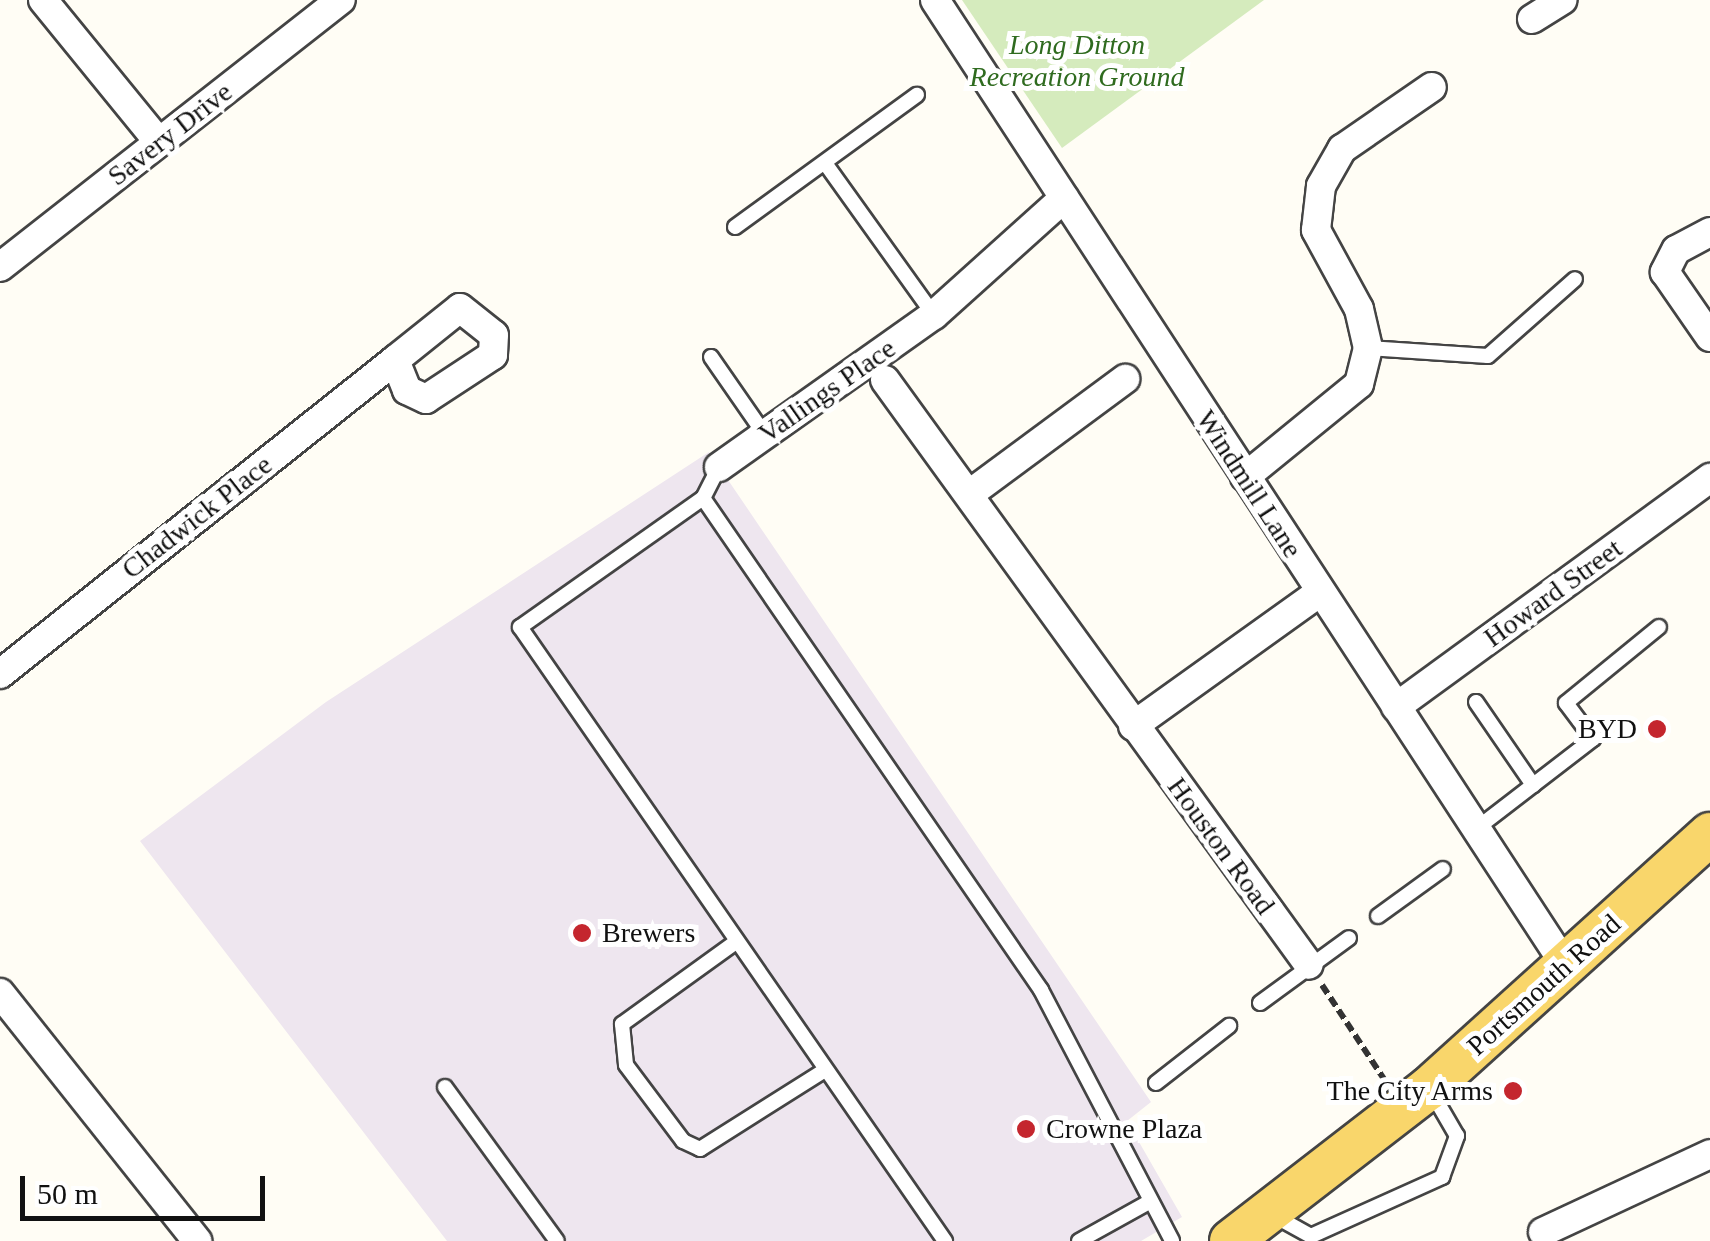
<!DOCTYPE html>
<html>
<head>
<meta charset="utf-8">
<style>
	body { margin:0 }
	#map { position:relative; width:1710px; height:1241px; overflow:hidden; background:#fffdf5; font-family:"Times New Roman",serif }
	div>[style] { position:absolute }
	.industrial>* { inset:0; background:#eee6ef }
	.green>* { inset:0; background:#d5ebbd }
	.path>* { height:6px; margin-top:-3px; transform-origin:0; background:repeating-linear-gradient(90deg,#333 0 10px,transparent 0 15px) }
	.roads { filter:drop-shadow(2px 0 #444) drop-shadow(-2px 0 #444) drop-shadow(0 2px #444) drop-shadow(0 -2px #444) }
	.service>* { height:14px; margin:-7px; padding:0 7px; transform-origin:7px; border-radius:7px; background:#fff }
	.minor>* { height:28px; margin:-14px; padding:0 14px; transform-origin:14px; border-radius:14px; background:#fff }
	.primary>* { height:42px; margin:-21px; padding:0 21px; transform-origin:21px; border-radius:21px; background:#f9d66b }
	.dots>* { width:28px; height:28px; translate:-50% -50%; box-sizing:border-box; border:5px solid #fff; border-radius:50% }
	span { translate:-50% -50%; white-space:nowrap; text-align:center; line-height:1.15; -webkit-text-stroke:10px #fff; paint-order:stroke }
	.park-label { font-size:28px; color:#2f6b1f; font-style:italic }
	.street-label { font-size:28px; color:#111 }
	.poi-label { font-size:28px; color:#111 }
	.right { translate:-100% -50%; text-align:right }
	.left { translate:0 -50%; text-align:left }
	.scale { position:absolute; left:20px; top:1176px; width:245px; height:45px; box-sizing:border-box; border:5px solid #111; border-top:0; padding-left:12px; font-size:30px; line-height:35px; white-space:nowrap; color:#111; -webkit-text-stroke:8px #fff; paint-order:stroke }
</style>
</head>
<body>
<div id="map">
	<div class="industrial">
		<i style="clip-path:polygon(709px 452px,1151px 1102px,1127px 1121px,1182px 1217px,1141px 1241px,447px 1241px,140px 841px,326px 702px)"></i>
	</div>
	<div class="green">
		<i style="clip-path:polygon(962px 0,1264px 0,1062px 148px)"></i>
	</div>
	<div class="path">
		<i style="left:1322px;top:985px;width:113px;rotate:56.6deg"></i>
	</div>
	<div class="roads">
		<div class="service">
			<i style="left:825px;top:163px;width:187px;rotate:54.4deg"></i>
			<i style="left:735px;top:227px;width:225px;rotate:-36deg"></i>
			<i style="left:1368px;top:348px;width:120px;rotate:3.8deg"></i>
			<i style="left:1488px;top:356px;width:116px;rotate:-41.5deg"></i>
			<i style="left:711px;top:357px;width:95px;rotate:55.3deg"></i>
			<i style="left:719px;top:467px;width:35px;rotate:117deg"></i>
			<i style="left:703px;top:498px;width:224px;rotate:144.8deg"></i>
			<i style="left:520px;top:627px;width:747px;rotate:55.31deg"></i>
			<i style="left:703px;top:498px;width:597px;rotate:55.51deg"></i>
			<i style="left:1041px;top:990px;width:283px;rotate:62.4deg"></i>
			<i style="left:1476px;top:702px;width:101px;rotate:55.5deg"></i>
			<i style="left:1476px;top:829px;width:148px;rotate:-37.6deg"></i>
			<i style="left:1593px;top:739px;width:45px;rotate:-126.9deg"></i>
			<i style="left:1566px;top:703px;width:120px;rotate:-39.3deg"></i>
			<i style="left:1378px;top:916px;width:80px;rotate:-35.9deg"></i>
			<i style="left:733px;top:944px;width:137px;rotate:144.2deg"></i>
			<i style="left:622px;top:1024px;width:41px;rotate:84.4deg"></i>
			<i style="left:626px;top:1065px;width:95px;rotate:53.1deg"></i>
			<i style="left:683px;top:1141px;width:19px;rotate:25deg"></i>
			<i style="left:700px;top:1149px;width:144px;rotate:-32.3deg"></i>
			<i style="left:1260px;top:1003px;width:110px;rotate:-36.1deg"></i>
			<i style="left:1156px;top:1083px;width:93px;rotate:-38deg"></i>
			<i style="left:445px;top:1087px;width:190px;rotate:54deg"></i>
			<i style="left:1273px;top:1215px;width:43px;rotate:28.9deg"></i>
			<i style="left:1311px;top:1236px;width:144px;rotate:-24.2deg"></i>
			<i style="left:1442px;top:1177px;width:44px;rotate:-69.9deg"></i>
			<i style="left:1457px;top:1136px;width:50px;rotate:-120.2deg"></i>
			<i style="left:1079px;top:1241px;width:82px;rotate:-29.1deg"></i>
		</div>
		<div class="minor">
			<i style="left:43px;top:0;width:183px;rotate:50.8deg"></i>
			<i style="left:935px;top:0;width:1154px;rotate:56.85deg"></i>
			<i style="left:1532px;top:19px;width:36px;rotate:-32deg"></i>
			<i style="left:1710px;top:232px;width:38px;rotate:152deg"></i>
			<i style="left:1676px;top:250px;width:25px;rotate:117deg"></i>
			<i style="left:1665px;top:272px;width:79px;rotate:55.3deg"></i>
			<i style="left:0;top:267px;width:433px;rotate:-38.1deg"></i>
			<i style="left:885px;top:380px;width:722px;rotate:54.07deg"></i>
			<i style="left:719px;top:467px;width:263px;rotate:-35.3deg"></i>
			<i style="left:934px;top:315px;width:175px;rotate:-42deg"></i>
			<i style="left:1245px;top:477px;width:147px;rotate:-39.2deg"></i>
			<i style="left:1359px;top:384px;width:37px;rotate:-76deg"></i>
			<i style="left:1368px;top:348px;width:40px;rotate:-103deg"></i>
			<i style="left:1359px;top:309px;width:90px;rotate:-118.6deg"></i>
			<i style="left:1316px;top:230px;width:44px;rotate:-83.5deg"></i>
			<i style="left:1321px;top:186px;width:43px;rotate:-60.4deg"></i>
			<i style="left:1342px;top:149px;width:109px;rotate:-34.6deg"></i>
			<i style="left:971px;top:493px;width:192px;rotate:-36.5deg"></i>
			<i style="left:0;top:674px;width:505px;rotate:-38.48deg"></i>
			<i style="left:395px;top:360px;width:83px;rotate:-38.7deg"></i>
			<i style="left:460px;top:308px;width:43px;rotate:38.5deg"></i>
			<i style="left:494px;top:335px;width:20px;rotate:93deg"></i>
			<i style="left:493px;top:355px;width:80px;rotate:146.7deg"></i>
			<i style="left:426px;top:399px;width:21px;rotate:-155deg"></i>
			<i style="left:407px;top:390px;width:32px;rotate:-112deg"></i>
			<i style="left:1396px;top:707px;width:389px;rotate:-36.1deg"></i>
			<i style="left:1133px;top:726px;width:229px;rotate:-35.6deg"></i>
			<i style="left:0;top:993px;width:317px;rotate:51.5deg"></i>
			<i style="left:1543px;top:1232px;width:184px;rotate:-25deg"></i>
		</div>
		<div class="primary">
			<i style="left:1231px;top:1241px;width:250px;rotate:-37.7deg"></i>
			<i style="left:1429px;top:1088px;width:379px;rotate:-42.1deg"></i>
		</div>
	</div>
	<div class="dots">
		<i style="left:1657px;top:729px;background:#c4262e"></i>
		<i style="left:582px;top:933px;background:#c4262e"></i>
		<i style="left:1513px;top:1091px;background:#c4262e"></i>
		<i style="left:1026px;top:1129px;background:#c4262e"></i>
	</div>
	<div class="park-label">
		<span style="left:1077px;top:61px">Long Ditton<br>Recreation Ground</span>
	</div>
	<div class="street-label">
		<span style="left:170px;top:134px;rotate:-38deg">Savery Drive</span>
		<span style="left:827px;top:391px;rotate:-35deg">Vallings Place</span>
		<span style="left:1249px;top:484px;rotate:57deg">Windmill Lane</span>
		<span style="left:197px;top:517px;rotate:-38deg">Chadwick Place</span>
		<span style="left:1553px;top:593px;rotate:-36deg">Howard Street</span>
		<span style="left:1221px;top:846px;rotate:54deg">Houston Road</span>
		<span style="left:1544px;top:985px;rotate:-42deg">Portsmouth Road</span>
	</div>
	<div class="poi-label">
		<span class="right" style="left:1637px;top:729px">BYD</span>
		<span class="left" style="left:602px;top:933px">Brewers</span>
		<span class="right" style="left:1493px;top:1091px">The City Arms</span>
		<span class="left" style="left:1046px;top:1129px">Crowne Plaza</span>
	</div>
	<div class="scale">50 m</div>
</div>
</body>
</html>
